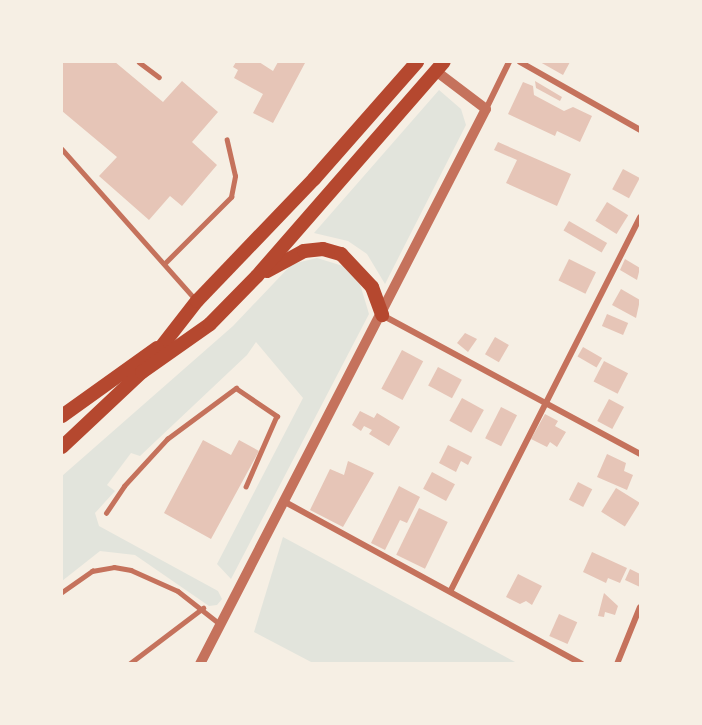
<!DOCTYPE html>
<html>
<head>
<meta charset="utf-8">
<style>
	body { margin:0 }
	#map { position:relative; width:702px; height:725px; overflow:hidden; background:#f6efe4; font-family:"IBM Plex Serif",serif }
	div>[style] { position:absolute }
	.green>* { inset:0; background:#e2e4dc }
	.building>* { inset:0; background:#e6c5b7; transform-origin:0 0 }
	.service>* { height:4.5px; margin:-2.25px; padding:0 2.25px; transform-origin:2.25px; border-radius:2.25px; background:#c5725c }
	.minor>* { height:6px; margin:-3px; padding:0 3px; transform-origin:3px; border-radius:3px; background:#c5725c }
	.tertiary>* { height:10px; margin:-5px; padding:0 5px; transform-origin:5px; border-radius:5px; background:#c5725c }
	.primary>* { height:14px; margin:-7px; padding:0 7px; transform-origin:7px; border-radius:7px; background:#b5482f }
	span { translate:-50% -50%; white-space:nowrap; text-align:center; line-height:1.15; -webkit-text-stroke:4.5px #f6efe4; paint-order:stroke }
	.frame { position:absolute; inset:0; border:63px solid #f6efe4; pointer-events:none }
</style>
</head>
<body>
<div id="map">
	<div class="green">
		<i style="clip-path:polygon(439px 90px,461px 109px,466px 125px,385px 284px,367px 254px,348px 241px,314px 233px)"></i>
		<i style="clip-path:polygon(317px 258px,343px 266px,360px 284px,369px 314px,231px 579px,217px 564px,303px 398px,256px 342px,247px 355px,140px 456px,131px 453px,107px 485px,115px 491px,95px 513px,99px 526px,218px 591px,222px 599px,217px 605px,209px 606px,135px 555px,100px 551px,62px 581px,62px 476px,233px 326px,292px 264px)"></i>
		<i style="clip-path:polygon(283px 537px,517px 663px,313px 663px,254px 632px)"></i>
	</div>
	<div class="building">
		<i style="clip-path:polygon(62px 62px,115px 62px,163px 102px,182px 81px,218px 112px,192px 142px,217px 165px,182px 206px,170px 196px,149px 220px,99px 176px,117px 157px,62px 111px)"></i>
		<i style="clip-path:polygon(236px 62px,259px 62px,273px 71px,278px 62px,305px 63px,273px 123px,253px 113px,263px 94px,234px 78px,238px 70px,233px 67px)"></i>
		<i style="clip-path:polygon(540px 62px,570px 62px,563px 75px)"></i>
		<i style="clip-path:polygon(535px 81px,562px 97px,560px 101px,536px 88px)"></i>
		<i style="clip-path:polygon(523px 82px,533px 86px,534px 95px,564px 111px,573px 107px,592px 116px,580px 142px,557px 131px,555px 136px,508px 114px)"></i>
		<i style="clip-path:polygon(498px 142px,571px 174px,557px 206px,506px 183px,517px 160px,494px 150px)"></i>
		<i style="left:623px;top:169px;width:19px;height:23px;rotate:28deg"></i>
		<i style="left:607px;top:202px;width:25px;height:22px;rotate:32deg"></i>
		<i style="left:569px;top:221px;width:44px;height:11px;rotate:30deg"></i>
		<i style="left:569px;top:259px;width:30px;height:24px;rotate:26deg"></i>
		<i style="clip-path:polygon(625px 259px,640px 268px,637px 280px,620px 270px)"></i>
		<i style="clip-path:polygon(621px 289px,640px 300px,636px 318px,612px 305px)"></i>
		<i style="left:607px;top:314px;width:23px;height:13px;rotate:23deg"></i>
		<i style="clip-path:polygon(465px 333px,477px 339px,468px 352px,457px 343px)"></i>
		<i style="left:495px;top:337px;width:16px;height:20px;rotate:30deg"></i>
		<i style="left:583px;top:347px;width:22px;height:11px;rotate:30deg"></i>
		<i style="left:402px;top:350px;width:24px;height:44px;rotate:28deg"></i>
		<i style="left:604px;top:361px;width:27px;height:23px;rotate:27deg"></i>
		<i style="left:438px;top:367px;width:27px;height:21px;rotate:28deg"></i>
		<i style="left:462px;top:398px;width:25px;height:26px;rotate:29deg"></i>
		<i style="left:609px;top:399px;width:17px;height:25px;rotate:28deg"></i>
		<i style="left:501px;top:407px;width:18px;height:35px;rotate:27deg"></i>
		<i style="clip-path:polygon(360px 411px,374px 418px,377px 413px,400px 427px,389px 446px,369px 434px,372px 430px,364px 426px,361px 431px,352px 425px)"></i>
		<i style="clip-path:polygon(545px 414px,558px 421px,555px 426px,566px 432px,557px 447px,550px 442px,547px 447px,531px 439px)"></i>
		<i style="clip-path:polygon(203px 440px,231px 455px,239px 440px,259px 451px,211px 539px,164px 513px)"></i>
		<i style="clip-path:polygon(448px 445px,472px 457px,468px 465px,461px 461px,456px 472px,439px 463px)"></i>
		<i style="clip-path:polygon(607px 454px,626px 463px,624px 471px,633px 475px,627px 490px,597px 477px)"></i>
		<i style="clip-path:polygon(348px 461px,374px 473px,343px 527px,310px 510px,330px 469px,344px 475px)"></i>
		<i style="left:432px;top:472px;width:26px;height:19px;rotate:28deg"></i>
		<i style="left:578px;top:482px;width:16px;height:20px;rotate:27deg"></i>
		<i style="clip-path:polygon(399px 486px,420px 497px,407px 523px,400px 520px,385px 550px,371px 543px)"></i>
		<i style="left:616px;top:488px;width:28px;height:28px;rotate:32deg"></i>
		<i style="left:419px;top:508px;width:32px;height:52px;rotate:26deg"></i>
		<i style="clip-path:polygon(592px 552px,627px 568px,620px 583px,608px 578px,606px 583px,583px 572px)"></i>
		<i style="clip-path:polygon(630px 569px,640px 574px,640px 587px,625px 580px)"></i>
		<i style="clip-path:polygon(518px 574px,542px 586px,532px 605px,526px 601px,520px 604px,506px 597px)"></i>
		<i style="clip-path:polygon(604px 593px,618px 606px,615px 615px,605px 612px,604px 617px,598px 616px)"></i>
		<i style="left:559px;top:614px;width:20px;height:24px;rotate:24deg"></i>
	</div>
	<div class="service">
		<i style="left:139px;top:62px;width:25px;rotate:37deg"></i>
		<i style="left:62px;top:149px;width:200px;rotate:48.4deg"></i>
		<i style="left:164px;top:264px;width:95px;rotate:-45deg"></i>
		<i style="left:231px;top:197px;width:21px;rotate:-79deg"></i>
		<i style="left:235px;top:176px;width:37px;rotate:-103deg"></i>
		<i style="left:106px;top:513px;width:32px;rotate:-56deg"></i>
		<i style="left:124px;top:486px;width:64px;rotate:-47.5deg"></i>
		<i style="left:167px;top:439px;width:86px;rotate:-36.5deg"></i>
		<i style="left:236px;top:388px;width:50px;rotate:34.3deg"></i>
		<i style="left:277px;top:416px;width:77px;rotate:113.6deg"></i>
		<i style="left:62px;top:592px;width:37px;rotate:-35deg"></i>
		<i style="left:92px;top:571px;width:22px;rotate:-10deg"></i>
		<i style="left:114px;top:567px;width:17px;rotate:10deg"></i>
		<i style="left:131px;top:570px;width:51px;rotate:24.1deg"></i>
		<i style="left:178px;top:591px;width:53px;rotate:38.2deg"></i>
		<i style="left:129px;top:664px;width:93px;rotate:-37.1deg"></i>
	</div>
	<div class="minor">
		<i style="left:520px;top:62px;width:138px;rotate:29.5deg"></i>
		<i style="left:486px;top:109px;width:52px;rotate:-63.9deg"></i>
		<i style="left:382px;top:315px;width:293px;rotate:28.3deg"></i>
		<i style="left:285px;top:502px;width:338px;rotate:28.6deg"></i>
		<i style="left:451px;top:590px;width:418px;rotate:-63.1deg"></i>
		<i style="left:617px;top:664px;width:61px;rotate:-68deg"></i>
	</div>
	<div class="tertiary">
		<i style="left:200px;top:664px;width:624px;rotate:-62.74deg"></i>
		<i style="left:486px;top:109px;width:63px;rotate:-142.8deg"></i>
	</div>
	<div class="primary">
		<i style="left:267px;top:271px;width:42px;rotate:-28.4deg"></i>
		<i style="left:304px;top:251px;width:19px;rotate:-6deg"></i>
		<i style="left:323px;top:249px;width:19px;rotate:16deg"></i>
		<i style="left:341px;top:254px;width:45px;rotate:46.8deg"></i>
		<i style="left:372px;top:287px;width:30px;rotate:70deg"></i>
		<i style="left:151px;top:360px;width:75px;rotate:-52.1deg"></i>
		<i style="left:197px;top:301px;width:169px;rotate:-46.2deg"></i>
		<i style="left:314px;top:179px;width:156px;rotate:-48.6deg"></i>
		<i style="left:62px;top:416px;width:117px;rotate:-35.6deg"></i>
		<i style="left:62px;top:447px;width:110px;rotate:-43.2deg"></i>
		<i style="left:142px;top:372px;width:83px;rotate:-35.2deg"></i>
		<i style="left:210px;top:324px;width:67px;rotate:-45.6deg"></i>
		<i style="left:257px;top:276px;width:284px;rotate:-48.9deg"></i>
	</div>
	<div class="frame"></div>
</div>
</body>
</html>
